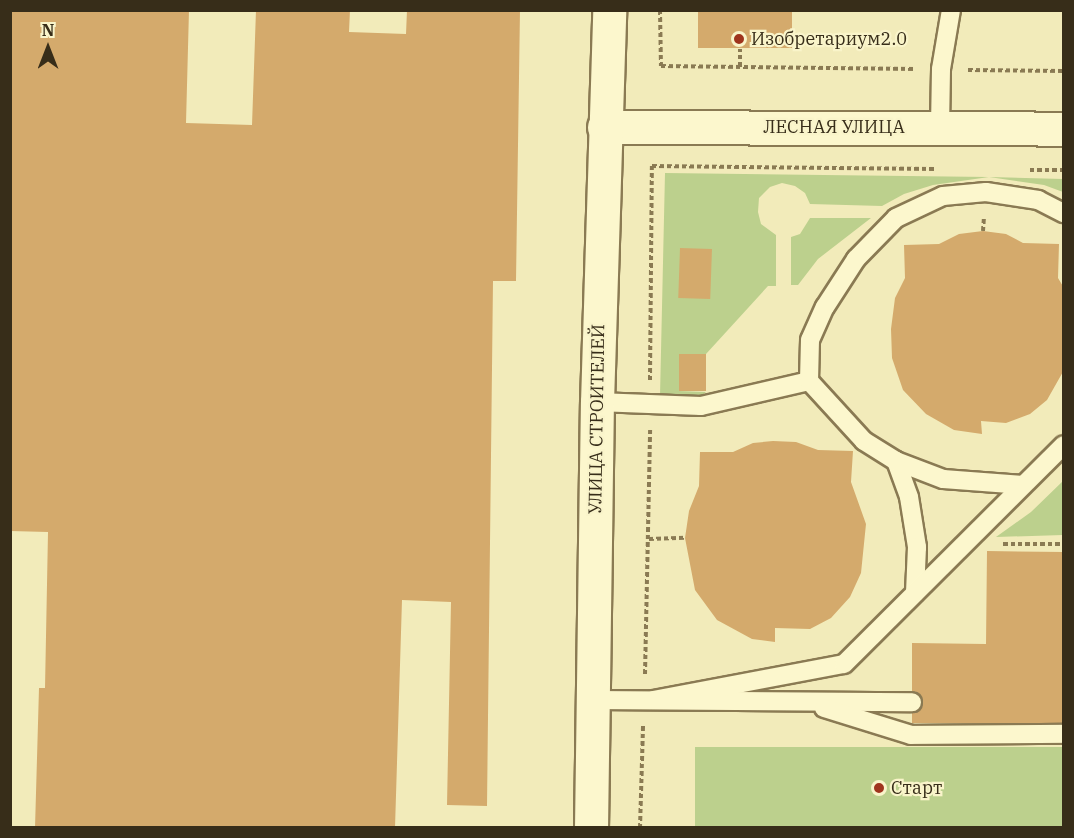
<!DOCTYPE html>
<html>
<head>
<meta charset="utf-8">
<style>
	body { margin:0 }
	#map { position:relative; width:1074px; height:838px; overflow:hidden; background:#f2ebba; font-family:"IBM Plex Serif",serif }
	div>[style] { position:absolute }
	.green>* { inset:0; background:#bcd08d; transform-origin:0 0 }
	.building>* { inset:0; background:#d4aa6c; transform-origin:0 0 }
	.path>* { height:4px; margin-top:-2px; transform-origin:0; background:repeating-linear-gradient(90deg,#8a7a53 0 4.5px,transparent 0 7.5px) }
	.roads { filter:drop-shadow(2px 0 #8a7a53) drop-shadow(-2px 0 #8a7a53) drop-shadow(0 2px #8a7a53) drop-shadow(0 -2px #8a7a53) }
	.service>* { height:18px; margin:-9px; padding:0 9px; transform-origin:9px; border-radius:9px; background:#fcf7cd }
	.minor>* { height:33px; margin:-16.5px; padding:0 16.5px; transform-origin:16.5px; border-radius:16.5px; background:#fcf7cd }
	.dots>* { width:16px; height:16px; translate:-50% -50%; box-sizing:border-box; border:3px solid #f9f4ca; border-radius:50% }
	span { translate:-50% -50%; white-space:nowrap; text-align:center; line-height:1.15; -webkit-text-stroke:4.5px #f9f4ca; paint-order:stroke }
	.poi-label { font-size:18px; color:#372d19 }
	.left { translate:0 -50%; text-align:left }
	.street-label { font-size:18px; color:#372d19 }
	.frame { position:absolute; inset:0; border:12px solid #372d19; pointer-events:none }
	.north { position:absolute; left:18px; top:18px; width:60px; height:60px; -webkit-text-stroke:4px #f9f4ca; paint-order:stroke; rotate:0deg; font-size:16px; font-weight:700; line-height:24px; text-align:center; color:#372d19 }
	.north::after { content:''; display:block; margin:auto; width:21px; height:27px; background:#372d19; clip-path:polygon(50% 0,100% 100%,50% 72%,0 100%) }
</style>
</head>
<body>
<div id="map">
	<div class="green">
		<i style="clip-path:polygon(665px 173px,989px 177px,1063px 179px,1063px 192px,1044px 185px,989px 177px,933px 185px,904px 194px,882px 206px,810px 204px,805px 193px,795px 186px,782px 183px,770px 187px,759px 198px,758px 212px,761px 224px,776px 235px,776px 286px,768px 286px,706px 354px,679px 354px,679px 391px,706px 392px,701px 396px,660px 396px)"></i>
		<i style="clip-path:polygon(810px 218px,871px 218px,818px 259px,798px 285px,791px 285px,791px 237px,800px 234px)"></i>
		<i style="clip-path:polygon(1063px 481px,1063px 535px,996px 537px,1031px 512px)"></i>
		<i style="left:1063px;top:747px;width:80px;height:368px;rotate:90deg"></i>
	</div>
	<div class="building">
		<i style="clip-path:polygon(10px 10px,189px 10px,186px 123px,252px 125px,256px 10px,350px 10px,349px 32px,406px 34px,407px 10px,520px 10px,516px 281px,493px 281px,487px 806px,447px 805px,451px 602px,402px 600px,395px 828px,35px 828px,39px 688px,45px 688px,48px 532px,10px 531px)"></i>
		<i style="left:698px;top:10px;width:94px;height:38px"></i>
		<i style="clip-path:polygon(983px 231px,1006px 234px,1023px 243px,1059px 244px,1058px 278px,1064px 288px,1064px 370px,1047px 400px,1030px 414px,1006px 423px,981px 421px,982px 434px,954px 430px,926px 414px,903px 390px,892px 358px,891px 329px,895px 298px,905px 278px,904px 245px,939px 244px,959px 234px)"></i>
		<i style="left:680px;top:248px;width:32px;height:50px;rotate:2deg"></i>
		<i style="left:679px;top:354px;width:27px;height:37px"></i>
		<i style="clip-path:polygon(773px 441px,796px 442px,818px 450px,853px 451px,851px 482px,866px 524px,861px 573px,850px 597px,831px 618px,810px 629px,775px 628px,775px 642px,752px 639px,717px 620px,695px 590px,685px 538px,689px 511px,699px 486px,700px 452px,733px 452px,753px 443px)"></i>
		<i style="clip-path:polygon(987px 551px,1064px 552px,1064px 723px,912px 723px,912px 713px,923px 703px,921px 696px,912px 691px,912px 643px,986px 644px)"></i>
	</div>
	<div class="path">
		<i style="left:660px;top:10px;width:56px;rotate:89deg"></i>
		<i style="left:661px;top:66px;width:255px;rotate:0.7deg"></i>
		<i style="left:740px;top:67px;width:18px;rotate:-90deg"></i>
		<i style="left:968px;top:70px;width:96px;rotate:0.6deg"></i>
		<i style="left:1030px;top:170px;width:34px"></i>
		<i style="left:983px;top:231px;width:13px;rotate:-86deg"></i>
		<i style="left:650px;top:380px;width:214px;rotate:-89.5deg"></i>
		<i style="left:652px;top:166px;width:283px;rotate:0.6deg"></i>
		<i style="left:649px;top:539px;width:36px;rotate:-2deg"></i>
		<i style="left:1003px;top:544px;width:61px"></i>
		<i style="left:645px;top:674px;width:245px;rotate:-88.8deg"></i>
		<i style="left:640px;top:828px;width:102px;rotate:-88.3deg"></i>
	</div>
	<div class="roads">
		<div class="service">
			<i style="left:940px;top:127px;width:58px;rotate:-89deg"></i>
			<i style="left:941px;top:69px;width:60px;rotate:-80.4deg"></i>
			<i style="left:597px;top:402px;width:104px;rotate:2.2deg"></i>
			<i style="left:701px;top:406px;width:111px;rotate:-13deg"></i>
			<i style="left:896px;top:461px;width:38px;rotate:70deg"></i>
			<i style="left:909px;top:497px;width:51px;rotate:80.9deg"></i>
			<i style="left:917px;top:547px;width:46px;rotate:92.5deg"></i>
			<i style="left:1023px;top:485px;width:80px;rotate:-175.7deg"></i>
			<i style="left:943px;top:479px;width:50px;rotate:-159deg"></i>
			<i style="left:896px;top:461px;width:38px;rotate:-148deg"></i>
			<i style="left:864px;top:441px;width:81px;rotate:-132.5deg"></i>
			<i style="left:809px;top:381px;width:41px;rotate:-88.6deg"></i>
			<i style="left:810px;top:340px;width:36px;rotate:-66deg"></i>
			<i style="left:825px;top:307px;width:57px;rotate:-57.1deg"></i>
			<i style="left:856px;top:259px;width:57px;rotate:-45.7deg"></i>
			<i style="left:896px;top:218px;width:52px;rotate:-25.1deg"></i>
			<i style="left:943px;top:196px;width:43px;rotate:-5.3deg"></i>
			<i style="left:986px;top:192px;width:53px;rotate:8.7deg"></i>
			<i style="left:1038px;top:200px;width:29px;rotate:27deg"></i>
			<i style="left:593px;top:700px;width:319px;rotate:0.4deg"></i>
			<i style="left:653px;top:700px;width:194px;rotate:-10.7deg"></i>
			<i style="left:844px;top:664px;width:310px;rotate:-44.9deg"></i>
			<i style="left:824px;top:708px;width:91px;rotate:17.2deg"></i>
			<i style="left:911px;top:735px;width:153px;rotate:-0.4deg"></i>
		</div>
		<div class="minor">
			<i style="left:604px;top:127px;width:460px;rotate:0.2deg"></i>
			<i style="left:591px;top:828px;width:426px;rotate:-89.2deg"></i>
			<i style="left:597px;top:402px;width:392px;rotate:-88.2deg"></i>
		</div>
	</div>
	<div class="dots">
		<i style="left:739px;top:39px;background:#9f341d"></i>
		<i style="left:879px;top:788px;background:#9f341d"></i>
	</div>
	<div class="poi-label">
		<span class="left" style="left:751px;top:39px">Изобретариум2.0</span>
		<span class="left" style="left:891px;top:788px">Старт</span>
	</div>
	<div class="street-label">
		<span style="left:834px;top:127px">ЛЕСНАЯ УЛИЦА</span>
		<span style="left:597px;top:419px;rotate:-89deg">УЛИЦА СТРОИТЕЛЕЙ</span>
	</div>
	<div class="frame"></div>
	<div class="north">N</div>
</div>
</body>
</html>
